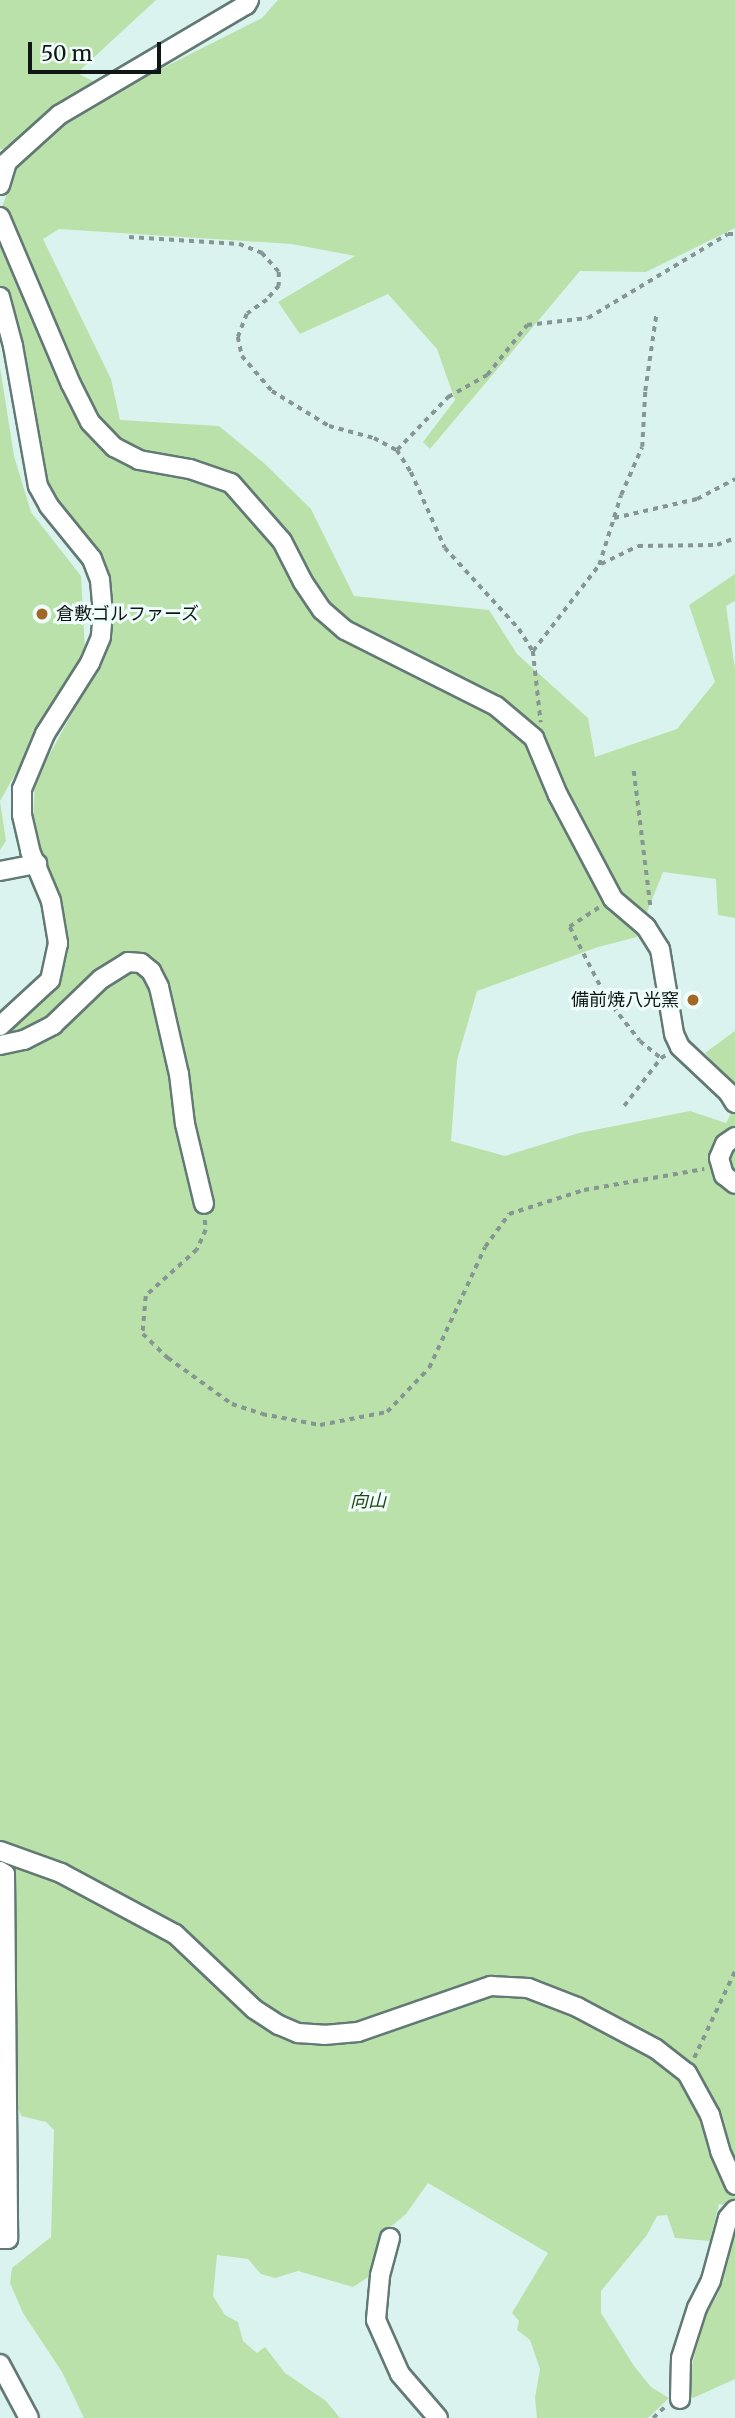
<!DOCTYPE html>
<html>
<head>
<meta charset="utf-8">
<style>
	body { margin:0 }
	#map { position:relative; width:735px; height:2418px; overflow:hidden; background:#dbf3ef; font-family:Merriweather,"Noto Sans JP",serif }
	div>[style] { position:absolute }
	.green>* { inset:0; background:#bbe1aa }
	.path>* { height:3.5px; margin-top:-1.75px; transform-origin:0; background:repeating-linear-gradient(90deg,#859693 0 5px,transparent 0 10px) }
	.roads { filter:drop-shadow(2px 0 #637975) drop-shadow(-2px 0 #637975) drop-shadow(0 2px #637975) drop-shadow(0 -2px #637975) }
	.minor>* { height:18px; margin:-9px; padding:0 9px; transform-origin:9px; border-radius:9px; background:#fff }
	.dots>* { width:19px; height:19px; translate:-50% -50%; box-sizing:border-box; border:4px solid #f0fefb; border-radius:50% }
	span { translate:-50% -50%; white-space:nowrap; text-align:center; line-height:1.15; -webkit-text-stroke:6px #f0fefb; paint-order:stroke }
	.poi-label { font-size:18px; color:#0f1716 }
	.left { translate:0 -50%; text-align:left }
	.right { translate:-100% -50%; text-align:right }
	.park-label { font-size:18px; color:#244411; font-style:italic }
	.scale { position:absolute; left:28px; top:42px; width:133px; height:32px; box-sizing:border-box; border:4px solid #0f1716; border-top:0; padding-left:9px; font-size:21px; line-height:24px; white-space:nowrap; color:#0f1716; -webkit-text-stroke:5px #f0fefb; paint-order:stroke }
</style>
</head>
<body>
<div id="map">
	<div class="green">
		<i style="clip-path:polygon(0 0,156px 0,77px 73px,115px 92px,262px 18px,278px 0,735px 0,735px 228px,646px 272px,580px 271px,430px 449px,423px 442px,455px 400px,437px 349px,388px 294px,300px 334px,278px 302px,355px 256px,292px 244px,59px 229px,43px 239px,111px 379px,120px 420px,219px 426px,265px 464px,311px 509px,354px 596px,489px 610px,517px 654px,588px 718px,595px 757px,677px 729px,715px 682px,689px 605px,735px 574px,735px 601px,726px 606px,735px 669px,735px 918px,718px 915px,716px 879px,663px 872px,637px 937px,598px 947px,477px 991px,457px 1060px,451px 1141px,505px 1156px,579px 1133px,690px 1111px,726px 1123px,735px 1106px,735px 2207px,719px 2204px,710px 2241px,675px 2238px,667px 2215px,657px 2216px,647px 2235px,601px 2291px,601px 2313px,634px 2366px,651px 2387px,669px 2398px,648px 2418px,537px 2418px,535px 2398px,540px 2369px,530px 2340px,517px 2330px,519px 2321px,512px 2313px,548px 2253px,428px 2183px,406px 2214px,381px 2235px,373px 2274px,353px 2287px,298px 2271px,275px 2278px,261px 2274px,248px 2259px,217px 2255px,213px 2296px,225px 2315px,238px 2322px,243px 2341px,257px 2353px,265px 2347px,285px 2373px,326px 2401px,340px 2418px,84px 2418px,62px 2372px,23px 2313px,10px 2283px,12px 2268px,51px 2237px,54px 2130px,46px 2122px,21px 2116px,12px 2093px,8px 1850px,0 1845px,0 1034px,53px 984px,62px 952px,37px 853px,33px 821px,35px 781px,93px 675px,107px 588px,53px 503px,40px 474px,19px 345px,0 286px,0 213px,15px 170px,7px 150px,0 149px)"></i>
		<i style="clip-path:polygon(0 367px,14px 456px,31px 512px,81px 576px,85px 651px,0 801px,6px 841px,0 850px)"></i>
		<i style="clip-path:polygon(735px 1031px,735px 1088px,705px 1053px)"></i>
		<i style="clip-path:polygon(735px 2229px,735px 2379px,693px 2398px,689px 2395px,688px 2387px,693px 2361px,705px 2317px,718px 2294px)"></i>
	</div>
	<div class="path">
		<i style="left:129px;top:237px;width:110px;rotate:3.6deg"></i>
		<i style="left:239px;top:244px;width:25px;rotate:21deg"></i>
		<i style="left:262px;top:253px;width:25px;rotate:48deg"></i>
		<i style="left:279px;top:272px;width:14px;rotate:90deg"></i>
		<i style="left:279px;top:286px;width:18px;rotate:131deg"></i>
		<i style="left:267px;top:300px;width:24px;rotate:145deg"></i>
		<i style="left:247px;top:314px;width:25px;rotate:111deg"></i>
		<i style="left:238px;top:337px;width:19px;rotate:78deg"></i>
		<i style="left:242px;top:356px;width:46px;rotate:49.4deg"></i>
		<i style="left:272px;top:391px;width:67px;rotate:31.6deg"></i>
		<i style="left:329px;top:426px;width:47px;rotate:14.9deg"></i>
		<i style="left:374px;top:438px;width:26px;rotate:28deg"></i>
		<i style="left:397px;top:450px;width:26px;rotate:58deg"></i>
		<i style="left:411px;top:472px;width:83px;rotate:65.9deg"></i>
		<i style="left:445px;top:548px;width:110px;rotate:47.6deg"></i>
		<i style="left:519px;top:629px;width:26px;rotate:58deg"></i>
		<i style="left:533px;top:651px;width:72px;rotate:83.7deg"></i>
		<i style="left:397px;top:450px;width:74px;rotate:-46.1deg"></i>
		<i style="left:448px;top:397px;width:45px;rotate:-29.4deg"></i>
		<i style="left:487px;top:375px;width:64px;rotate:-51.3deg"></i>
		<i style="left:527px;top:325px;width:61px;rotate:-6.5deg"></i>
		<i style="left:588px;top:318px;width:163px;rotate:-31deg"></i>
		<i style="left:728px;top:234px;width:7px"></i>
		<i style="left:614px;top:518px;width:85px;rotate:-12.9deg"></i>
		<i style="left:697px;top:499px;width:43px;rotate:-27.8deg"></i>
		<i style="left:601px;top:564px;width:41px;rotate:-25.9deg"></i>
		<i style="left:638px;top:546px;width:79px;rotate:-0.7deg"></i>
		<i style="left:717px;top:545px;width:19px;rotate:-21deg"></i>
		<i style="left:533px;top:651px;width:108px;rotate:-52.5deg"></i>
		<i style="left:599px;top:565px;width:73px;rotate:-72.6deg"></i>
		<i style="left:621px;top:495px;width:52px;rotate:-66.4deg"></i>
		<i style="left:642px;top:447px;width:56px;rotate:-86.9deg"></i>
		<i style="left:645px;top:391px;width:76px;rotate:-81.7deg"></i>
		<i style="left:634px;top:771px;width:139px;rotate:83deg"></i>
		<i style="left:599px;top:908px;width:35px;rotate:147deg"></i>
		<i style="left:570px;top:927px;width:81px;rotate:62.8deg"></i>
		<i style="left:607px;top:999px;width:53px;rotate:51.8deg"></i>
		<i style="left:640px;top:1041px;width:27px;rotate:39deg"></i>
		<i style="left:661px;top:1058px;width:6px;rotate:-31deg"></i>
		<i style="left:624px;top:1106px;width:61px;rotate:-52.4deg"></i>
		<i style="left:205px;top:1220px;width:10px;rotate:84deg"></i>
		<i style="left:206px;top:1230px;width:22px;rotate:114deg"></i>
		<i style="left:197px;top:1250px;width:69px;rotate:138deg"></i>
		<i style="left:146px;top:1296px;width:38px;rotate:95deg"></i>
		<i style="left:143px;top:1334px;width:35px;rotate:44deg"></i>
		<i style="left:168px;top:1358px;width:79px;rotate:35.7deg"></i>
		<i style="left:232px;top:1404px;width:32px;rotate:18deg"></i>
		<i style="left:262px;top:1414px;width:59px;rotate:10.7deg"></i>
		<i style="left:320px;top:1425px;width:68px;rotate:-11deg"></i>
		<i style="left:387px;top:1412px;width:61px;rotate:-46.3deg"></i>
		<i style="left:429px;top:1368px;width:133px;rotate:-65.2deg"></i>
		<i style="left:485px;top:1247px;width:41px;rotate:-54deg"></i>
		<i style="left:509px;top:1214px;width:79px;rotate:-17.7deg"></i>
		<i style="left:584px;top:1190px;width:122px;rotate:-9.9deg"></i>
		<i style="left:694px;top:2058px;width:96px;rotate:-64.8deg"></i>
		<i style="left:653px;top:2418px;width:18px;rotate:-43deg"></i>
	</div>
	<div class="roads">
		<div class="minor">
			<i style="left:0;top:185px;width:24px;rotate:-73deg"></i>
			<i style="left:7px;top:162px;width:70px;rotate:-42.1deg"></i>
			<i style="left:59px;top:115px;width:217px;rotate:-30.5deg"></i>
			<i style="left:246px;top:5px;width:6px;rotate:-59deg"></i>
			<i style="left:0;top:217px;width:181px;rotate:67deg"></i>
			<i style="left:71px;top:384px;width:42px;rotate:63.4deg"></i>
			<i style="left:90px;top:422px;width:35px;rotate:46deg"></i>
			<i style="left:114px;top:447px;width:28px;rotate:27deg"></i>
			<i style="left:139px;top:460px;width:52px;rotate:10deg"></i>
			<i style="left:190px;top:469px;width:43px;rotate:18.9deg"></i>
			<i style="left:231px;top:483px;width:77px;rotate:48.7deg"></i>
			<i style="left:282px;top:541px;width:46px;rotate:62.9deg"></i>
			<i style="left:303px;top:582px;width:34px;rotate:56deg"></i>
			<i style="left:322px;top:610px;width:30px;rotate:41deg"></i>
			<i style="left:345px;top:630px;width:169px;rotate:26.7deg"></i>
			<i style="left:496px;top:706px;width:50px;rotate:40.1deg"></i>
			<i style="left:534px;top:738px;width:62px;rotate:67.2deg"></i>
			<i style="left:558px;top:795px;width:118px;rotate:62.1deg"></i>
			<i style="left:613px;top:899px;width:43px;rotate:40.3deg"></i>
			<i style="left:646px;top:927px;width:26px;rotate:58deg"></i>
			<i style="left:660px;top:949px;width:86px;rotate:80.6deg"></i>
			<i style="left:674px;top:1034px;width:14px;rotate:65deg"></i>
			<i style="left:680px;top:1047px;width:66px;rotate:43.2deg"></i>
			<i style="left:728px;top:1092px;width:13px;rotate:58deg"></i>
			<i style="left:0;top:297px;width:51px;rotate:75.1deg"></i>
			<i style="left:13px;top:346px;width:142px;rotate:79.9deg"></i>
			<i style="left:38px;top:486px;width:23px;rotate:61deg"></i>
			<i style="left:49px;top:506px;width:68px;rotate:50.9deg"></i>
			<i style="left:92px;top:559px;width:22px;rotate:69deg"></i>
			<i style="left:100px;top:580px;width:32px;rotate:85deg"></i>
			<i style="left:103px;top:612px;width:25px;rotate:95deg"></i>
			<i style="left:101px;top:637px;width:28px;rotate:113deg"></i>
			<i style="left:90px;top:663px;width:84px;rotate:122.4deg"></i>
			<i style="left:45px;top:734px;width:60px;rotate:112.7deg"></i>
			<i style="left:22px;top:789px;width:26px;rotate:90deg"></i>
			<i style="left:22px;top:815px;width:37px;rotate:77deg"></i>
			<i style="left:30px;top:851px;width:54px;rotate:67.2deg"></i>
			<i style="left:51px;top:901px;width:43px;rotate:80.5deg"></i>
			<i style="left:58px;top:943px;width:38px;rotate:102deg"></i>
			<i style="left:50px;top:980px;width:68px;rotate:137.4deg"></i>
			<i style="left:0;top:871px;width:38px;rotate:-11deg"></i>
			<i style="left:0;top:1045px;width:25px;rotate:-12deg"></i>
			<i style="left:24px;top:1040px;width:33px;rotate:-27deg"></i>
			<i style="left:53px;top:1025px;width:66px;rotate:-43.8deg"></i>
			<i style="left:101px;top:979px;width:32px;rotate:-32deg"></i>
			<i style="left:128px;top:962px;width:13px;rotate:4deg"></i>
			<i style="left:141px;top:963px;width:13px;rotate:39deg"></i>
			<i style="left:151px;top:971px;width:18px;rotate:63deg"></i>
			<i style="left:159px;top:987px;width:89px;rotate:77.1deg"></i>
			<i style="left:179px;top:1074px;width:50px;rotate:83.2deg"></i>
			<i style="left:185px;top:1124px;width:82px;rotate:76.6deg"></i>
			<i style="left:735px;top:1137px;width:12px;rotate:145deg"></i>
			<i style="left:725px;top:1144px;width:15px;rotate:113deg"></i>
			<i style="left:719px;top:1158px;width:18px;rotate:74deg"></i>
			<i style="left:724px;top:1175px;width:14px;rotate:39deg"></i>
			<i style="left:0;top:1851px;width:65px;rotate:19.8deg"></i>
			<i style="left:61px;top:1873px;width:129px;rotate:28.2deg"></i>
			<i style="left:175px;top:1934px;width:109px;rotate:43.5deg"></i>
			<i style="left:254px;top:2009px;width:30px;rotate:33deg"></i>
			<i style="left:279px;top:2025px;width:21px;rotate:23deg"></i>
			<i style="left:298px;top:2033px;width:26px;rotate:4deg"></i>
			<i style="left:324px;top:2035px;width:34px;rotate:-5deg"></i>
			<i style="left:358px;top:2032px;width:141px;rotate:-19.1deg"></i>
			<i style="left:491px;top:1986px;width:37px;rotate:3deg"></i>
			<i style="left:528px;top:1988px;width:53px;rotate:21.2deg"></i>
			<i style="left:577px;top:2007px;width:89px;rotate:28deg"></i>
			<i style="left:656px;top:2049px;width:39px;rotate:38deg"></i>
			<i style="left:687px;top:2073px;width:48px;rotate:61.3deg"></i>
			<i style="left:710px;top:2115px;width:37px;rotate:74deg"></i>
			<i style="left:720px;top:2151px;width:37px;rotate:66deg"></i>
			<i style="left:0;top:1871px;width:6px;rotate:31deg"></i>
			<i style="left:5px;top:1874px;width:365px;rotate:89.5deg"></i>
			<i style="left:8px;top:2239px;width:8px;rotate:180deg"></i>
			<i style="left:390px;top:2238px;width:39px;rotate:105deg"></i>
			<i style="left:380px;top:2276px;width:44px;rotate:95.2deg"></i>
			<i style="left:376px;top:2320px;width:59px;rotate:66deg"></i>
			<i style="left:400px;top:2374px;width:58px;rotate:49.2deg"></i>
			<i style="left:0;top:2364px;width:61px;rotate:61.8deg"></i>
			<i style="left:680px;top:2399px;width:41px;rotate:-88.6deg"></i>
			<i style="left:681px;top:2358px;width:52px;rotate:-72.3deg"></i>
			<i style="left:697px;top:2308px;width:31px;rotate:-63deg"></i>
			<i style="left:711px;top:2280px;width:64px;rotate:-74.7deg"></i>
			<i style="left:728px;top:2218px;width:11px;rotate:-49deg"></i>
		</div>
	</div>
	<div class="dots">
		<i style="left:42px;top:614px;background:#a26828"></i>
		<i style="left:693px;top:1000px;background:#a26828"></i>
	</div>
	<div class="poi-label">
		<span class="left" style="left:56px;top:614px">倉敷ゴルファーズ</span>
		<span class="right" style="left:679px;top:1000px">備前焼八光窯</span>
	</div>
	<div class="park-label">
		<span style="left:368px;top:1501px">向山</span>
	</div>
	<div class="scale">50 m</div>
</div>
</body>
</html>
